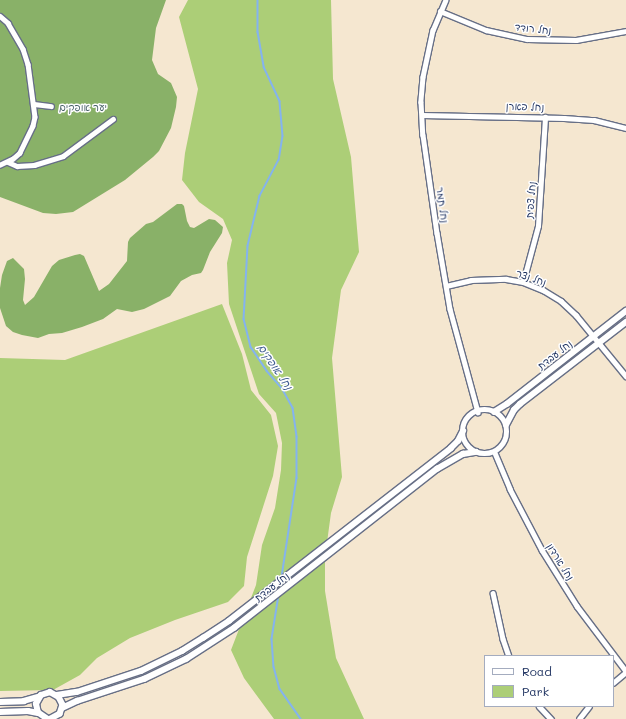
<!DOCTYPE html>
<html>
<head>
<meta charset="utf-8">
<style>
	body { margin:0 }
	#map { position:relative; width:626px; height:719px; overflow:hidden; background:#f5e7d0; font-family:Mali,"Playpen Sans Hebrew",sans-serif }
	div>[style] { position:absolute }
	.green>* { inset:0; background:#acce77 }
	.forest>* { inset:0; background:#89b168 }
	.stream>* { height:1.5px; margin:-0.75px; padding:0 0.75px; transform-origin:0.75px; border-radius:0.75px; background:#84b3ef }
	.roads { filter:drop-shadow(1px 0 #676f86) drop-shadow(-1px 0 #676f86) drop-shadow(0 1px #676f86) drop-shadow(0 -1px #676f86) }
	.minor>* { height:4.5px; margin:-2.25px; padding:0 2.25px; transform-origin:2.25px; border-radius:2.25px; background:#fff }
	.tertiary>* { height:5.5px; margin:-2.75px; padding:0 2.75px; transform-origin:2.75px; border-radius:2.75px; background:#fff }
	.tertiary>.ring { margin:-2.75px; padding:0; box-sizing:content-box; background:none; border:5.5px solid #fff; border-radius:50% }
	span { translate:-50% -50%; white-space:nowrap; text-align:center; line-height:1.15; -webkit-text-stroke:3px #fff; paint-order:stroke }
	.street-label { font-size:10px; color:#1b2f5e }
	.park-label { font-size:10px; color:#465f66 }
	.water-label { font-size:11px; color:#405d91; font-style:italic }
	.legend { position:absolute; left:484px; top:655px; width:130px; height:52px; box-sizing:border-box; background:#fff; border:1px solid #a4acbf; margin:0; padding:5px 7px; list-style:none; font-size:12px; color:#1b2f5e }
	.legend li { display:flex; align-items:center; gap:8px; height:20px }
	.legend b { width:20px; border:1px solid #a4acbf }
</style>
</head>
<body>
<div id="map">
	<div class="green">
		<i style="clip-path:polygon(188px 0,331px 0,333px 79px,351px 157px,359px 252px,341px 290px,332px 358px,342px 477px,331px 513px,325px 557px,325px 591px,336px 658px,364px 719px,274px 719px,244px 678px,231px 650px,256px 585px,262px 545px,275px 508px,281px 470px,282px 443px,276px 413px,259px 394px,229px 304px,227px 263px,232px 240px,223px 219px,199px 202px,182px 180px,185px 153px,198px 89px,179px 17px)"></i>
		<i style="clip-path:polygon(222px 304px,242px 354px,251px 390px,271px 415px,278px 446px,273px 476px,247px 557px,244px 586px,228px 602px,175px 620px,130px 638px,97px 658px,80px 675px,53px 690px,0 691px,0 358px,65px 360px)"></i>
	</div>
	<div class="forest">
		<i style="clip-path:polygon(0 0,166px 0,156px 28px,152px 60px,158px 74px,171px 83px,177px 97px,176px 107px,171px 128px,159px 151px,153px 157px,125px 180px,73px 212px,56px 214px,43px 213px,0 197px)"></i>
		<i style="clip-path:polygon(177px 204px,182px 204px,184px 206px,187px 221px,190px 227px,194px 228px,209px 219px,215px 220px,223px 227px,222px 233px,210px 252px,203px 270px,201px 273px,192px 275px,181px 281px,170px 296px,144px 309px,132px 312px,117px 309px,103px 319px,82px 327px,62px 333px,49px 334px,38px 338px,22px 335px,13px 332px,6px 326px,0 308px,0 288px,2px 275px,7px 261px,13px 258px,24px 269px,25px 279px,23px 300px,25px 305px,34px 297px,52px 266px,59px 260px,75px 255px,80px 254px,84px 256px,99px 291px,109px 284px,127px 261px,128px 242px,130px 238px,146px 224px,153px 222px)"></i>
	</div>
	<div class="stream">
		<i style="left:258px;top:0;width:32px;rotate:90deg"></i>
		<i style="left:258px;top:32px;width:36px;rotate:80deg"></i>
		<i style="left:264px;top:67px;width:38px;rotate:65deg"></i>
		<i style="left:280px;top:102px;width:34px;rotate:85deg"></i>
		<i style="left:283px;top:136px;width:24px;rotate:99deg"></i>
		<i style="left:279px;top:160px;width:41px;rotate:117.8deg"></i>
		<i style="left:260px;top:196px;width:51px;rotate:103.5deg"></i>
		<i style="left:248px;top:246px;width:73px;rotate:93.1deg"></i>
		<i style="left:244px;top:319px;width:29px;rotate:76deg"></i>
		<i style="left:251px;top:347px;width:29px;rotate:56deg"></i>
		<i style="left:267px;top:371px;width:23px;rotate:49deg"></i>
		<i style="left:282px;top:388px;width:23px;rotate:61deg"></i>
		<i style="left:293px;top:408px;width:29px;rotate:82deg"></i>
		<i style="left:297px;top:437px;width:41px;rotate:90deg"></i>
		<i style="left:297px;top:478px;width:100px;rotate:98.6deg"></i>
		<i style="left:279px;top:595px;width:45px;rotate:99deg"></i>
		<i style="left:272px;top:639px;width:28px;rotate:86deg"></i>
		<i style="left:274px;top:667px;width:23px;rotate:75deg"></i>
		<i style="left:280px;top:689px;width:37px;rotate:55deg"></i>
	</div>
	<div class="roads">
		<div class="minor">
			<i style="left:446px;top:0;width:33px;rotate:113deg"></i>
			<i style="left:433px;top:30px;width:48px;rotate:102deg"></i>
			<i style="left:423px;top:77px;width:25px;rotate:95deg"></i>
			<i style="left:421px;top:102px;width:33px;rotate:87deg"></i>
			<i style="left:423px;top:135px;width:99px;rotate:81.9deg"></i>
			<i style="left:437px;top:233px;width:77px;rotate:80.3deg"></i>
			<i style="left:450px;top:309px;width:107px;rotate:74.8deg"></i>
			<i style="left:440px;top:11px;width:50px;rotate:22.4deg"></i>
			<i style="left:486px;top:30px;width:42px;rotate:12.4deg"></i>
			<i style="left:527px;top:39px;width:49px;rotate:1.2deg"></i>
			<i style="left:576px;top:40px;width:51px;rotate:-10.2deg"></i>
			<i style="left:0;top:16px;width:11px;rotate:41deg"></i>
			<i style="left:8px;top:23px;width:30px;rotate:60deg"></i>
			<i style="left:23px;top:49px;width:16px;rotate:72deg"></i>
			<i style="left:28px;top:64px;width:53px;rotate:82.5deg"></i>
			<i style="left:35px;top:117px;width:9px;rotate:103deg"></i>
			<i style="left:33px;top:126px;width:30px;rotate:116deg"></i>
			<i style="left:20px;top:153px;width:9px;rotate:139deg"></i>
			<i style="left:13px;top:159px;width:14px;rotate:155deg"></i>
			<i style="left:34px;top:104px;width:17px;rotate:7deg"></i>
			<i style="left:422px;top:115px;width:142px;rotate:1.2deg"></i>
			<i style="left:564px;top:118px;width:30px;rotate:4deg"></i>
			<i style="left:594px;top:120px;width:33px;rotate:14deg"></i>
			<i style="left:8px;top:162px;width:10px;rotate:24deg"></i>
			<i style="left:17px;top:166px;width:17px;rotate:-3deg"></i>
			<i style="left:34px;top:165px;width:30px;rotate:-17deg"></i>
			<i style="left:63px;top:156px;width:62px;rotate:-36.5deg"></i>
			<i style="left:523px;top:282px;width:58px;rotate:-75deg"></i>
			<i style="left:538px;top:226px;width:109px;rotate:-86.3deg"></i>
			<i style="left:446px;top:286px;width:26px;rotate:-13deg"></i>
			<i style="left:471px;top:280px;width:35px;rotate:-2deg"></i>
			<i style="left:506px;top:279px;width:17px;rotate:10deg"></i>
			<i style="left:523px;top:282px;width:22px;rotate:22deg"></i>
			<i style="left:543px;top:290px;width:21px;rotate:31deg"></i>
			<i style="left:561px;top:301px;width:21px;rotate:43deg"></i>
			<i style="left:576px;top:315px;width:79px;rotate:50.7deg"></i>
			<i style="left:495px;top:453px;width:39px;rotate:67deg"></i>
			<i style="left:510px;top:489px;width:69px;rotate:62.3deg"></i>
			<i style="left:542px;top:550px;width:66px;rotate:58deg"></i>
			<i style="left:577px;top:606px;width:81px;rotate:53deg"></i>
			<i style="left:493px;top:593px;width:47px;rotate:77.7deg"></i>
			<i style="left:503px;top:639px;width:18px;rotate:71deg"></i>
			<i style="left:613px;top:683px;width:17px;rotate:-40deg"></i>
			<i style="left:539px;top:706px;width:18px;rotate:47deg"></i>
			<i style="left:579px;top:719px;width:16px;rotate:-52deg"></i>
		</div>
		<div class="tertiary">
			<i class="ring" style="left:463px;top:410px;width:38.5px;height:38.5px"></i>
			<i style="left:494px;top:412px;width:15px;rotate:-32deg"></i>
			<i style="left:507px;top:404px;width:151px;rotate:-38deg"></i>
			<i style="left:506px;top:425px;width:17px;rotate:-62deg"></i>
			<i style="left:514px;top:410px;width:8px;rotate:-45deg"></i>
			<i style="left:520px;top:404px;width:134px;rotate:-37.7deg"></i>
			<i style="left:57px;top:695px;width:20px;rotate:-9deg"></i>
			<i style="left:77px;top:692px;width:67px;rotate:-18.2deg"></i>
			<i style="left:141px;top:671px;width:46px;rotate:-26deg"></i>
			<i style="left:182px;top:651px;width:25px;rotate:-32deg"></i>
			<i style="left:203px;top:638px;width:31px;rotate:-33deg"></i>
			<i style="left:229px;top:621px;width:281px;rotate:-37.9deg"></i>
			<i style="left:451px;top:448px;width:10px;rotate:-45deg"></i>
			<i style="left:458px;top:441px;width:11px;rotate:-63deg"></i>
			<i style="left:0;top:702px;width:24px;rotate:-2deg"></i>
			<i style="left:24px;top:701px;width:15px;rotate:-16deg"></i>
			<i style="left:62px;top:708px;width:17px;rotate:-25deg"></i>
			<i style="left:77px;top:701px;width:71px;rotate:-18.2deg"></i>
			<i style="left:144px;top:679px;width:47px;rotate:-25.5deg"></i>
			<i style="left:186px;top:659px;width:57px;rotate:-32.9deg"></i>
			<i style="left:234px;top:628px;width:258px;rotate:-38.1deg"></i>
			<i style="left:437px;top:469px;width:30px;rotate:-30deg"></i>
			<i style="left:463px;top:454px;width:13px;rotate:-9deg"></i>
			<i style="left:0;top:712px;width:28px;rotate:-2deg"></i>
			<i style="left:28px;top:711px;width:10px;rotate:11deg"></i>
			<i style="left:47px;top:719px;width:11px;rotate:-146deg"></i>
			<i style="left:38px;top:713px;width:9px;rotate:-103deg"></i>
			<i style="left:36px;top:704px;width:10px;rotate:-61deg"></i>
			<i style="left:41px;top:695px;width:9px;rotate:-18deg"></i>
			<i style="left:50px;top:692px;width:10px;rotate:29deg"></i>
			<i style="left:59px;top:697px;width:9px;rotate:63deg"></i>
			<i style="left:63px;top:705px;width:9px;rotate:108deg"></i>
			<i style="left:60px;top:714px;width:10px;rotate:151deg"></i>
		</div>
	</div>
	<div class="street-label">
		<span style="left:533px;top:29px;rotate:6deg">נחל רודד</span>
		<span style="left:525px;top:107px;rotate:2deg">נחל פארן</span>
		<span style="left:531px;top:200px;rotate:-85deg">נחל צפית</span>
		<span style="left:442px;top:205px;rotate:82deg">נחל תמר</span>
		<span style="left:531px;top:278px;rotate:19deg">נחל נצר</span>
		<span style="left:555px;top:355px;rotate:-38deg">נחל עבדת</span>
		<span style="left:560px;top:562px;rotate:58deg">נחל ארדון</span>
		<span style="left:272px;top:587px;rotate:-38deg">נחל עבדת</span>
	</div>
	<div class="park-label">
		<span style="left:83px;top:108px">יער אופקים</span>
	</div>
	<div class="water-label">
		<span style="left:275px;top:367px;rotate:56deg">נחל אופקים</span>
	</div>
	<ul class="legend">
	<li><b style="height:5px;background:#fff"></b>Road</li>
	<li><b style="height:11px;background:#acce77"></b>Park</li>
	</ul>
</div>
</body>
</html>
